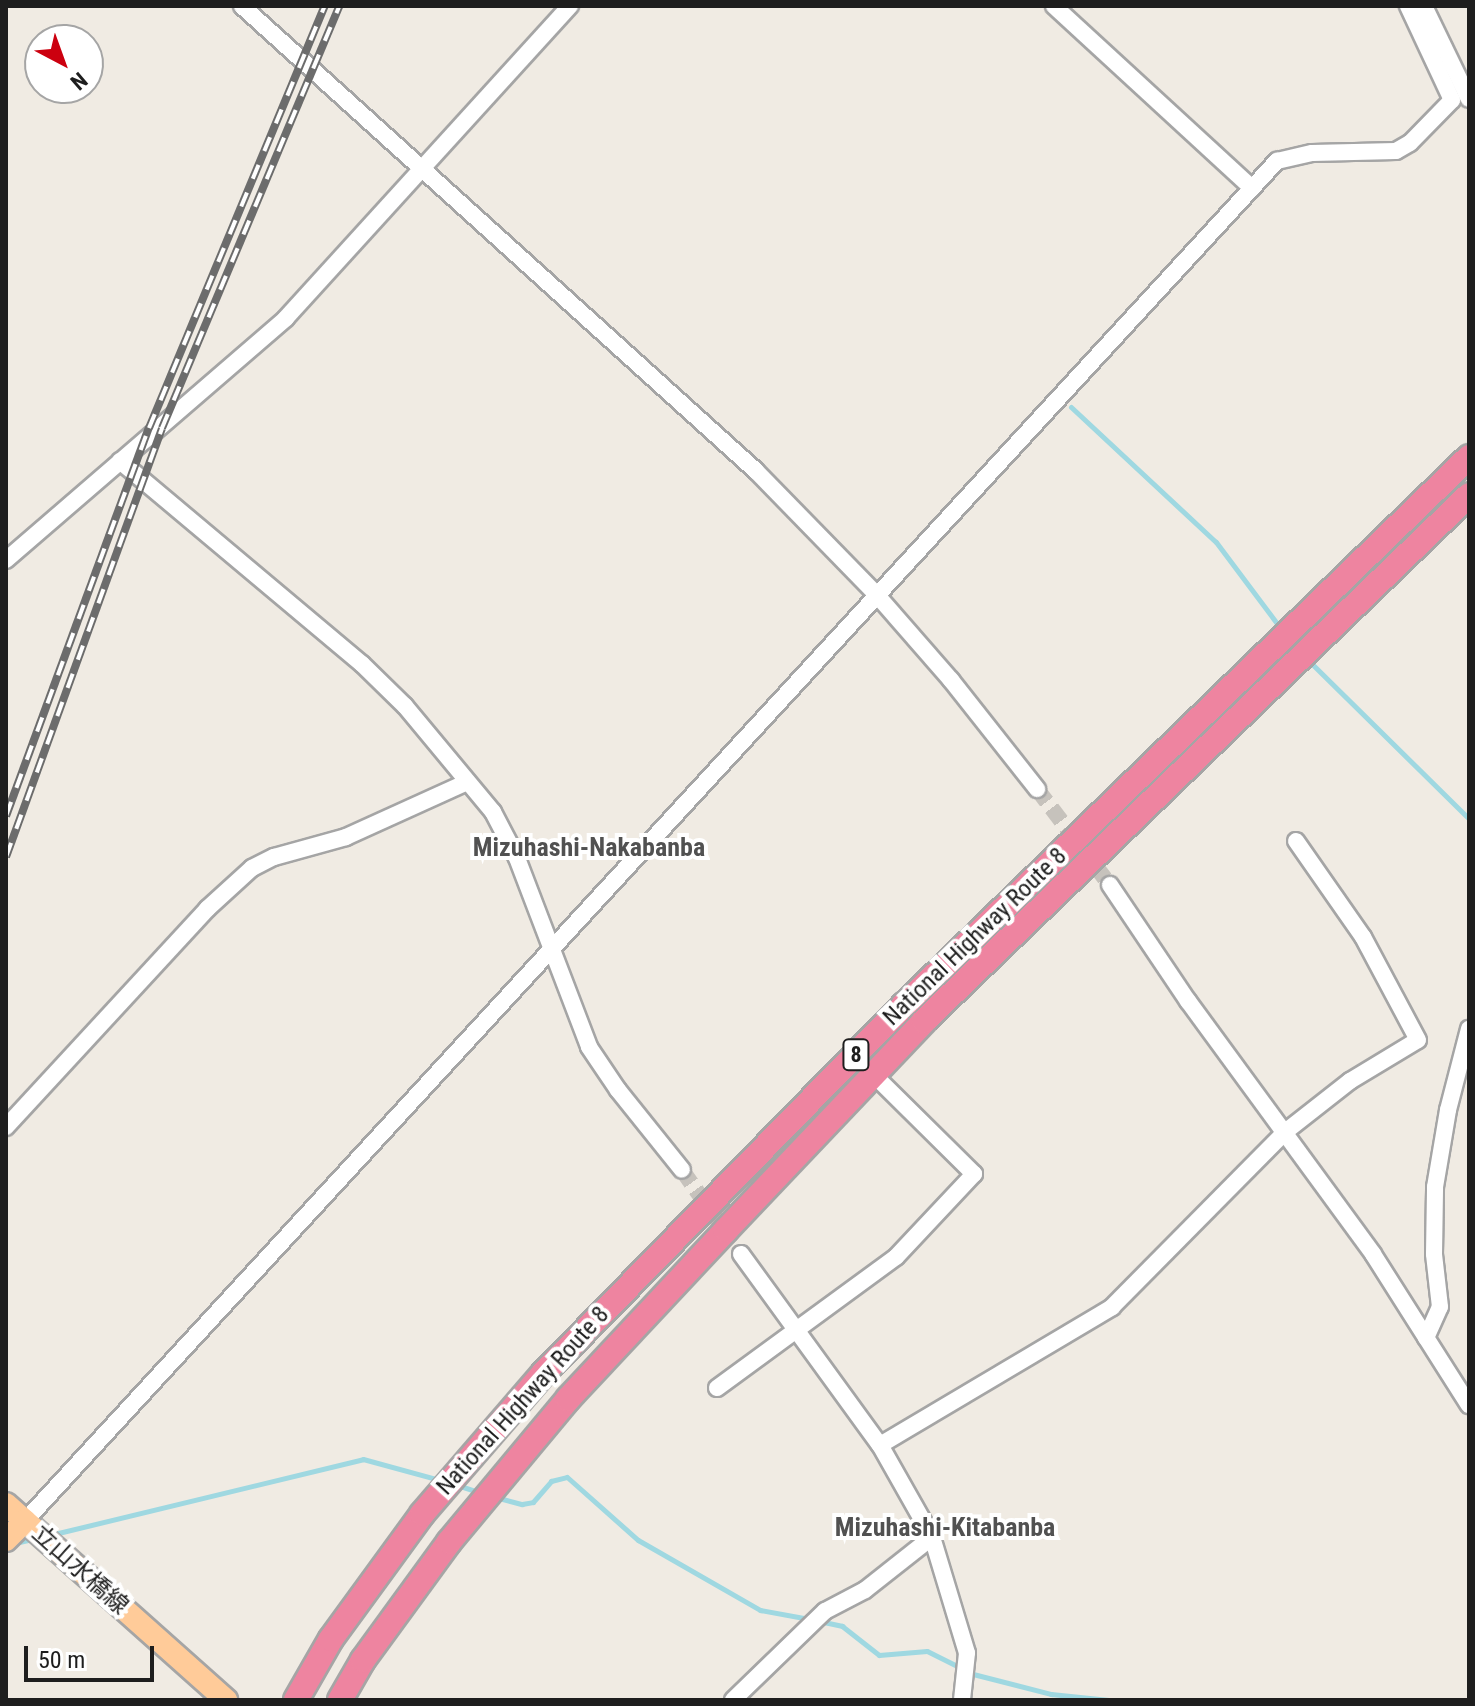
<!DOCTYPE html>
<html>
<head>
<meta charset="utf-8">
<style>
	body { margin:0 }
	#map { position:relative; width:1475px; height:1706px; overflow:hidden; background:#f0ebe3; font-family:"Roboto Condensed","Noto Sans JP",sans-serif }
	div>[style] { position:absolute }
	.stream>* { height:5px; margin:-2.5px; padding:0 2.5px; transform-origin:2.5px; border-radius:2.5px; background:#9fd8e1 }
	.minor-tunnel>* { height:16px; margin-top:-8px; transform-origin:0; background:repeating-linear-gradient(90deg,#c6c2bc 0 16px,transparent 0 24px) }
	.roads { filter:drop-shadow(2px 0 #a5a5a5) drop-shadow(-2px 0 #a5a5a5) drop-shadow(0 2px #a5a5a5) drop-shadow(0 -2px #a5a5a5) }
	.minor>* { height:16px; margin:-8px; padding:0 8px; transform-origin:8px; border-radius:8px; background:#fff }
	.major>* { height:22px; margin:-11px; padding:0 11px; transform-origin:11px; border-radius:11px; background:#ffcb99 }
	.highway>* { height:24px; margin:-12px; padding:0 12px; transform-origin:12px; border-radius:12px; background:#ee84a0 }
	.rail>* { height:8px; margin-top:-4px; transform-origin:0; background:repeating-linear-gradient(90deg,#fff 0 15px,#6c6c6c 0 30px); box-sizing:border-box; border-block:2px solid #6c6c6c }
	span { translate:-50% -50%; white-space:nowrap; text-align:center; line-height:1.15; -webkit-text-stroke:8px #fff; paint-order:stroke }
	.shield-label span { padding:2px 6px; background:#fff; border:2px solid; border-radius:6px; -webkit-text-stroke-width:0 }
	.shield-label { font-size:22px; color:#1e1e1e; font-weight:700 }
	.street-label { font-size:24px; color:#1e1e1e }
	.neighbourhood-label { font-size:26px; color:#515151; font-weight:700 }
	.frame { position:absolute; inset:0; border:8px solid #1e1e1e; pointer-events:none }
	.north { position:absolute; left:24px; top:24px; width:80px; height:80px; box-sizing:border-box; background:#fff; border:2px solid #a5a5a5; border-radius:50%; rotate:139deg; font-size:22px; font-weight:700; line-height:32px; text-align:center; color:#1e1e1e }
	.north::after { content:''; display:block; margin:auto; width:28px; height:36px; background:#cc000f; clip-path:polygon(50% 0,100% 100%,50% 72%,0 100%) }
	.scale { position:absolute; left:24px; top:1646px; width:130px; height:36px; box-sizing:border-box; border:4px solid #1e1e1e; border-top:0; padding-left:10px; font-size:24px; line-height:28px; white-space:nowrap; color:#1e1e1e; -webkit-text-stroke:6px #fff; paint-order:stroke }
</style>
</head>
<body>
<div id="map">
	<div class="stream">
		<i style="left:1071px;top:407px;width:198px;rotate:43deg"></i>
		<i style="left:1216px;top:542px;width:109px;rotate:53.2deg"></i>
		<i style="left:1309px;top:661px;width:225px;rotate:44.6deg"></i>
		<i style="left:457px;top:1485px;width:26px;rotate:18deg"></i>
		<i style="left:495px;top:1497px;width:28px;rotate:15deg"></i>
		<i style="left:522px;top:1504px;width:11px;rotate:-10deg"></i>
		<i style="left:533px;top:1502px;width:28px;rotate:-49deg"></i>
		<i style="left:551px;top:1481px;width:16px;rotate:-14deg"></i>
		<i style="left:567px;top:1477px;width:95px;rotate:41.6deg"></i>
		<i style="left:638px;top:1540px;width:141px;rotate:29.8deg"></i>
		<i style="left:760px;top:1610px;width:50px;rotate:10.4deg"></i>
		<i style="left:50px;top:1535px;width:322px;rotate:-13.6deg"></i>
		<i style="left:363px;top:1459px;width:80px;rotate:15.3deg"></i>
		<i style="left:15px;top:1543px;width:22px;rotate:-13deg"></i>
		<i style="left:819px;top:1621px;width:24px;rotate:12deg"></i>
		<i style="left:842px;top:1626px;width:47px;rotate:38.1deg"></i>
		<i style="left:879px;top:1655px;width:48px;rotate:-4.8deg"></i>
		<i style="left:927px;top:1651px;width:51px;rotate:26.6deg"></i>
		<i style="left:973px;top:1674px;width:81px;rotate:14.4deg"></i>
		<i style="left:1051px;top:1694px;width:58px;rotate:5.9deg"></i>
	</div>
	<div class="minor-tunnel">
		<i style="left:1037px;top:789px;width:121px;rotate:52.8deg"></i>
		<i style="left:682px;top:1170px;width:103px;rotate:54.9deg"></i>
	</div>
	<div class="roads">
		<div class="minor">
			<i style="left:242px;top:6px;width:693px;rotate:42.13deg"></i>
			<i style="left:756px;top:471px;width:172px;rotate:45.7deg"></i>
			<i style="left:876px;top:594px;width:114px;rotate:48.9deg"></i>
			<i style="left:951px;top:680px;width:139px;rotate:51.7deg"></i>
			<i style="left:1054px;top:6px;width:269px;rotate:42.6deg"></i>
			<i style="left:1424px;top:6px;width:103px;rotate:64.2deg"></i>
			<i style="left:120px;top:461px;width:316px;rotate:40deg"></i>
			<i style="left:362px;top:664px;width:60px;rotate:44.3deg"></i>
			<i style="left:405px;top:706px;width:138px;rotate:50.3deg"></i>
			<i style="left:493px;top:812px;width:52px;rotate:62.4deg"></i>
			<i style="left:517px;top:858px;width:202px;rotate:69.1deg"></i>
			<i style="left:589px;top:1047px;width:52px;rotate:56deg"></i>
			<i style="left:618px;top:1090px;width:102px;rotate:51.3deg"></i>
			<i style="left:6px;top:560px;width:370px;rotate:-40.8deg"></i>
			<i style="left:286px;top:318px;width:422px;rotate:-47.7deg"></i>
			<i style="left:1110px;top:885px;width:140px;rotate:56.1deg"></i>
			<i style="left:1188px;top:1001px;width:313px;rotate:53.8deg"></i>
			<i style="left:1373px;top:1254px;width:179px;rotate:57.6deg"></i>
			<i style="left:6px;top:1127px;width:297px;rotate:-47.3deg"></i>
			<i style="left:207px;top:909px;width:61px;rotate:-42.3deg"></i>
			<i style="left:252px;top:868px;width:25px;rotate:-27deg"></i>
			<i style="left:274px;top:857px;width:75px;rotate:-15.5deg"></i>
			<i style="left:346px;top:837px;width:133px;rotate:-24.4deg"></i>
			<i style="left:741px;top:1254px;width:236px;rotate:54deg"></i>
			<i style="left:880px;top:1445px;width:106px;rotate:60.5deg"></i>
			<i style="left:932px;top:1537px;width:121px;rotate:73.2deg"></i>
			<i style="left:967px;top:1653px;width:47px;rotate:96.1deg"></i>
			<i style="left:1426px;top:1338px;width:34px;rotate:-66deg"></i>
			<i style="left:1440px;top:1307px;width:53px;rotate:-96.5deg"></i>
			<i style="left:1434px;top:1254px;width:67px;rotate:-89.1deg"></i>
			<i style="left:1435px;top:1187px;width:78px;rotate:-80.4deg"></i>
			<i style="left:1448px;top:1110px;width:84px;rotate:-75.5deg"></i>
			<i style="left:717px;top:1388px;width:222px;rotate:-36.2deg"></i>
			<i style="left:896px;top:1257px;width:114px;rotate:-46.8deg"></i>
			<i style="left:974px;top:1174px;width:141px;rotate:-135.3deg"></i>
			<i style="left:880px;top:1445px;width:270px;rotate:-30.7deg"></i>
			<i style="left:1112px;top:1307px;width:246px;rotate:-45.3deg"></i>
			<i style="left:1285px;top:1132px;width:83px;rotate:-38.1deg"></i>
			<i style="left:1350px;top:1081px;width:79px;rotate:-31.1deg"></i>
			<i style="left:1418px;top:1040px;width:117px;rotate:-118.1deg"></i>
			<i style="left:1363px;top:937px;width:117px;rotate:-124.9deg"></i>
			<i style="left:25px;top:1521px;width:1849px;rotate:-47.37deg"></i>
			<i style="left:1277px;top:161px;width:36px;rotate:-13deg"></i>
			<i style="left:1312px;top:153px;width:84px;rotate:-1.4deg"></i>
			<i style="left:1396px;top:151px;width:16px;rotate:-30deg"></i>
			<i style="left:1410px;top:143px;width:60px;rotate:-45.7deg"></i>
			<i style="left:1452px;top:100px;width:104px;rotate:-115.1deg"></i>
			<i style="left:733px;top:1700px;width:128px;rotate:-44.1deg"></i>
			<i style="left:825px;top:1611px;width:45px;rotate:-27.7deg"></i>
			<i style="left:865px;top:1590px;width:85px;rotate:-38.3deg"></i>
		</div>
		<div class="major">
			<i style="left:6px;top:1504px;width:295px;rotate:41.7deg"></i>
			<i style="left:6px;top:1540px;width:27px;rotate:-45deg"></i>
		</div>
		<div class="highway">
			<i style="left:296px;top:1700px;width:70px;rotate:-60.2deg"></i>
			<i style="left:331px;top:1639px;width:155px;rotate:-53.9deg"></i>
			<i style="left:422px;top:1514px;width:184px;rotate:-49.2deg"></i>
			<i style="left:542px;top:1375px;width:518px;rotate:-45.63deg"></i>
			<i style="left:904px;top:1005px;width:787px;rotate:-44.12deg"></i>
			<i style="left:340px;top:1700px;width:46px;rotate:-60.1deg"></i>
			<i style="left:363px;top:1660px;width:146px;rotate:-53.9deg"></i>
			<i style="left:449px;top:1542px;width:186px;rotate:-50.2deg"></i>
			<i style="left:568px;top:1399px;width:231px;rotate:-46.9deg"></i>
			<i style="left:726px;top:1230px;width:288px;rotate:-46.5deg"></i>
			<i style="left:924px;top:1021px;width:757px;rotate:-43.98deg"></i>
		</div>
	</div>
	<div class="rail">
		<i style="left:6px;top:816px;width:414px;rotate:-69.8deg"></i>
		<i style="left:149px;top:428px;width:457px;rotate:-67.4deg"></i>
		<i style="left:6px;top:857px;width:456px;rotate:-70deg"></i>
		<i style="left:162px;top:428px;width:458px;rotate:-67.2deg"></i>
	</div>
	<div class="shield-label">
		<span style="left:856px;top:1055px">8</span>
	</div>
	<div class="street-label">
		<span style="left:975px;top:937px;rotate:-44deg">National Highway Route 8</span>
		<span style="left:523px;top:1401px;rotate:-48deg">National Highway Route 8</span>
		<span style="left:80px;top:1570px;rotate:42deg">立山水橋線</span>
	</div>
	<div class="neighbourhood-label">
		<span style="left:589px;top:848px">Mizuhashi-Nakabanba</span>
		<span style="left:945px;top:1528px">Mizuhashi-Kitabanba</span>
	</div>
	<div class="frame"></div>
	<div class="north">N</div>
	<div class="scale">50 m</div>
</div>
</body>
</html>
